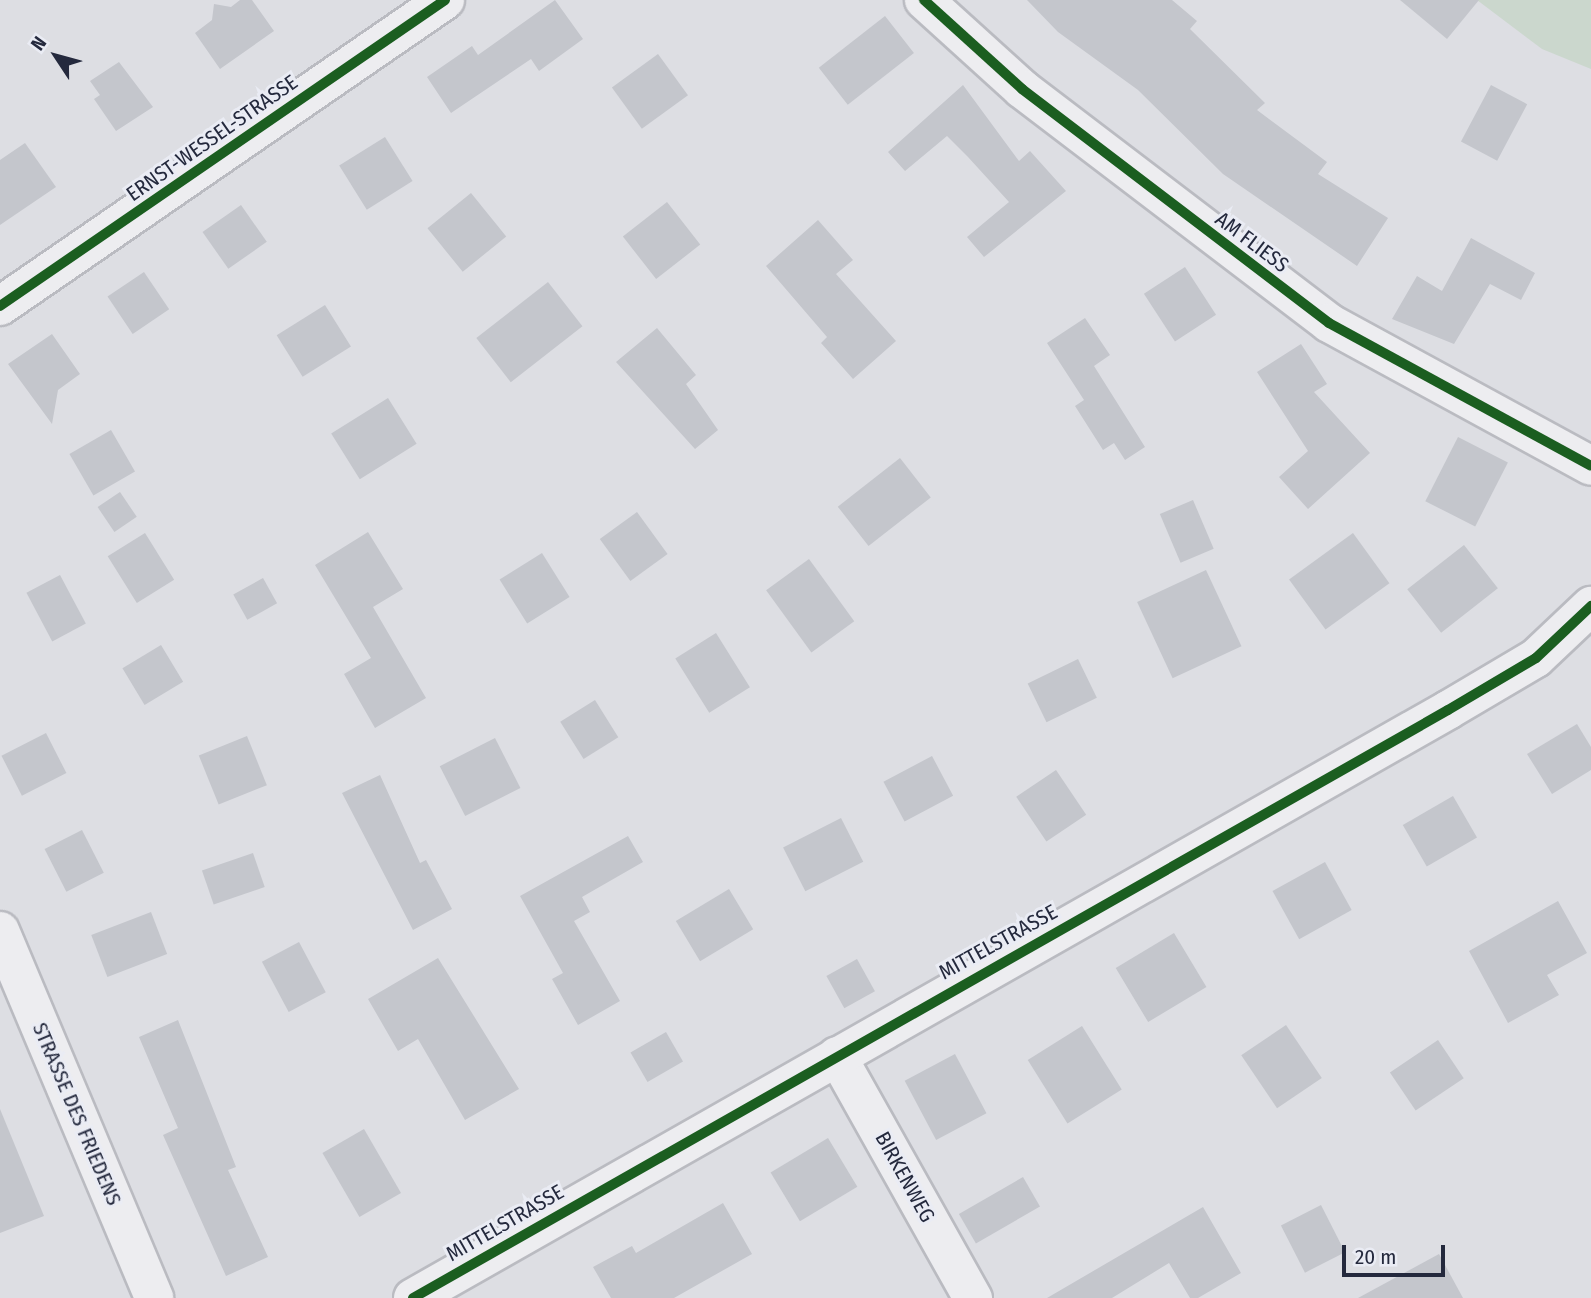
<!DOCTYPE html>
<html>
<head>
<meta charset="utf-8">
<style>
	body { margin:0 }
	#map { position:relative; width:1591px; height:1298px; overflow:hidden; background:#dddee3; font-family:"Fira Sans Condensed",sans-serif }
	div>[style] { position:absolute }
	.green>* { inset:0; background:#cbd7cd }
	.building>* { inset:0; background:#c4c6cc; transform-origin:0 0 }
	.roads { filter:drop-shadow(2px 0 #babbc1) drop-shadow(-2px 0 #babbc1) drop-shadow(0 2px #babbc1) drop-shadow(0 -2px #babbc1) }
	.minor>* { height:38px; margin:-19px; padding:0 19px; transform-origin:19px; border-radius:19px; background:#ededf0 }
	.cycleway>* { height:10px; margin:-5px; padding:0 5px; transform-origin:5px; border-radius:5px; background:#1b5e20 }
	span { translate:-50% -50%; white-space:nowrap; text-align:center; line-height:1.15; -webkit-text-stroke:6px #eaecf4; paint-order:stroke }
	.street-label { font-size:21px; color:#24293d }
	.north { position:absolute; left:21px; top:21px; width:70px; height:70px; -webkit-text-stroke:5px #eaecf4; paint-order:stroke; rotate:306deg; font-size:19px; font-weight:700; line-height:28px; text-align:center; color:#24293d }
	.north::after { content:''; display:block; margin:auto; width:24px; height:32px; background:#24293d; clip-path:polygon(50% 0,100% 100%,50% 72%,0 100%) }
	.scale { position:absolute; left:1342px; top:1245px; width:103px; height:32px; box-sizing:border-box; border:4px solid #24293d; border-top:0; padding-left:9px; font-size:21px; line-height:24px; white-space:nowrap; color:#24293d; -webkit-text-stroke:5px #eaecf4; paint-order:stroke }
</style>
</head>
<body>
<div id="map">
	<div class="green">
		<i style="clip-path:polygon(1477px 0,1591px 0,1591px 69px,1542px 49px)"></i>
	</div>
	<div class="building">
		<i style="clip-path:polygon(240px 0,252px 0,274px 31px,220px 69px,195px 33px,212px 20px,214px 4px,231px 7px)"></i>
		<i style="clip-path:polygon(555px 0,583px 39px,539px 71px,531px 59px,451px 113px,427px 77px,472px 46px,478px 55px)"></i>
		<i style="clip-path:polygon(1027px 0,1172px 0,1197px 21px,1190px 29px,1265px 103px,1257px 110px,1327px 162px,1318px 174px,1388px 218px,1357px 266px,1223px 174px,1138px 90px,1058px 32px)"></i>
		<i style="clip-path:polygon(1400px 0,1479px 0,1447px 39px)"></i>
		<i style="left:885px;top:16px;width:47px;height:84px;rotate:52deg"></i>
		<i style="left:658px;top:54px;width:51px;height:57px;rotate:54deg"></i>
		<i style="clip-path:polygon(119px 62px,153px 107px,116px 131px,94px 99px,100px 95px,90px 81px)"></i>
		<i style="clip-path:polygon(963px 85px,1019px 161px,1030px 151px,1066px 191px,984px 257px,967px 237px,1009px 202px,968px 157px,947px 136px,905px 171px,888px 152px)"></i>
		<i style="left:1491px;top:85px;width:41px;height:64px;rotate:28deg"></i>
		<i style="left:385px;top:137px;width:52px;height:54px;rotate:58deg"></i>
		<i style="clip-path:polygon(25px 143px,56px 187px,0 225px,0 160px)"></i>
		<i style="left:471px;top:193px;width:56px;height:56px;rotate:51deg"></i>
		<i style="left:667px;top:202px;width:54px;height:56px;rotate:52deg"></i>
		<i style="left:241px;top:205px;width:45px;height:47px;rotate:55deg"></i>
		<i style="clip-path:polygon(818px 220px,853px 260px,836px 274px,896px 341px,853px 379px,821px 343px,827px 337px,766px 266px)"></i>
		<i style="clip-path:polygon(1471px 238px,1535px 273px,1521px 300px,1490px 284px,1454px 344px,1392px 319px,1417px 276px,1442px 291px)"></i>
		<i style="left:1185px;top:267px;width:57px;height:49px;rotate:57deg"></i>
		<i style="left:144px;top:272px;width:45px;height:44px;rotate:56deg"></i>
		<i style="left:548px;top:282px;width:56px;height:91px;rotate:52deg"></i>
		<i style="left:325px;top:305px;width:49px;height:57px;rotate:58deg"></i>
		<i style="clip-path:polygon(1085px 318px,1110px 355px,1094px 366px,1145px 447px,1125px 460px,1114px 443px,1103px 450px,1075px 406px,1084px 400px,1047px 343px)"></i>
		<i style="clip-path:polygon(657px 328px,696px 375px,686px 384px,718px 430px,695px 449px,616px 362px)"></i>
		<i style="clip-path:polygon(52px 334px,80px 374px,58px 390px,52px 424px,8px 364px)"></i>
		<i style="clip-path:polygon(1301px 344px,1327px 384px,1314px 392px,1370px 453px,1308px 509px,1279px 477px,1308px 451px,1257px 372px)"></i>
		<i style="left:388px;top:398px;width:54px;height:67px;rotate:58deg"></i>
		<i style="left:111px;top:430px;width:48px;height:48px;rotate:60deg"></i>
		<i style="left:1458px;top:437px;width:56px;height:72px;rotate:27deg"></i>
		<i style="left:900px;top:458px;width:50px;height:79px;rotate:52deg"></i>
		<i style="left:120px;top:492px;width:30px;height:27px;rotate:56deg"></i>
		<i style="left:1193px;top:500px;width:53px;height:36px;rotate:67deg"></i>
		<i style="left:637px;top:512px;width:52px;height:46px;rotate:54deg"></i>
		<i style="clip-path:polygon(368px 532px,403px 589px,373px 607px,426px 698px,375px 728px,344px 674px,371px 658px,315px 565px)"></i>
		<i style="left:145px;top:533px;width:55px;height:44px;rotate:58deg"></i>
		<i style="left:1353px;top:533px;width:62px;height:79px;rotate:54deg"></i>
		<i style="left:1464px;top:545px;width:55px;height:72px;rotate:52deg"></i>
		<i style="left:542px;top:553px;width:52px;height:50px;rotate:58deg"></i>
		<i style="left:809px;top:559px;width:77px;height:53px;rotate:54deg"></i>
		<i style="left:1206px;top:570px;width:84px;height:76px;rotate:65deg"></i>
		<i style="left:60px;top:575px;width:55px;height:38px;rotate:62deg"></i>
		<i style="left:263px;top:578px;width:29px;height:34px;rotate:61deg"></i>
		<i style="left:716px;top:633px;width:64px;height:48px;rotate:58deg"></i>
		<i style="left:161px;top:645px;width:43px;height:45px;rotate:59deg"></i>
		<i style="left:1078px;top:659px;width:43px;height:56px;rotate:64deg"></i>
		<i style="left:595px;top:700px;width:44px;height:41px;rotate:58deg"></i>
		<i style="clip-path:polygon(1577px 724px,1591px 747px,1591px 770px,1552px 794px,1527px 754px)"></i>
		<i style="left:46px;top:733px;width:45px;height:50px;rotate:63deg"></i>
		<i style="left:247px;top:736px;width:53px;height:52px;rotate:68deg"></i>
		<i style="left:495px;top:738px;width:56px;height:62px;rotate:63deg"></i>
		<i style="left:932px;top:756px;width:45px;height:55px;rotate:62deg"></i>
		<i style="left:1056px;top:770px;width:54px;height:48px;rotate:56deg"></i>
		<i style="clip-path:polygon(380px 775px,420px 863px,426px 860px,452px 909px,413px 930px,342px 793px)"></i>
		<i style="left:1453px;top:796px;width:48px;height:58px;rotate:60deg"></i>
		<i style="left:841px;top:818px;width:49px;height:65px;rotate:63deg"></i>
		<i style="left:82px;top:830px;width:48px;height:42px;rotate:63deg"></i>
		<i style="clip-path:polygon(628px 836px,643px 862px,582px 897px,590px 912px,574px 921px,620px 1001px,578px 1025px,552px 979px,563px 973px,520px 896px)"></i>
		<i style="left:253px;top:853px;width:36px;height:54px;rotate:71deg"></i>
		<i style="left:1325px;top:862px;width:55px;height:60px;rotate:61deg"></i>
		<i style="left:729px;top:889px;width:47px;height:62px;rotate:59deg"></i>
		<i style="clip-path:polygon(1558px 901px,1587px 953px,1547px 975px,1559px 995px,1508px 1023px,1469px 951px)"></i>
		<i style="left:151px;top:912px;width:45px;height:64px;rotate:69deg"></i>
		<i style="left:1174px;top:933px;width:63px;height:68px;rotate:59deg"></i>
		<i style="left:299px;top:942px;width:57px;height:42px;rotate:62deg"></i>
		<i style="clip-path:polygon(438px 958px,519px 1089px,465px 1120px,418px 1039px,398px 1051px,368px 999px)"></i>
		<i style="left:857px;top:959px;width:37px;height:35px;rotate:61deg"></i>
		<i style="clip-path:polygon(178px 1020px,236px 1167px,228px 1170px,268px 1257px,226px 1276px,163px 1135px,178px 1128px,139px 1037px)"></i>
		<i style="left:1286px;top:1025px;width:64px;height:54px;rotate:56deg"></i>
		<i style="left:1082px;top:1026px;width:75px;height:64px;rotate:58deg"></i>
		<i style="left:666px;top:1032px;width:34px;height:41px;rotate:60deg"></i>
		<i style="left:1438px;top:1040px;width:46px;height:58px;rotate:56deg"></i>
		<i style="left:955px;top:1054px;width:67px;height:57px;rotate:62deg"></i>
		<i style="clip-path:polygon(0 1109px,44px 1216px,0 1233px)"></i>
		<i style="left:364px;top:1129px;width:74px;height:48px;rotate:60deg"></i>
		<i style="left:828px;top:1138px;width:57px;height:67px;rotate:59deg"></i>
		<i style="left:1023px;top:1177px;width:34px;height:74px;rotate:60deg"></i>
		<i style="clip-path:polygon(723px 1203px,752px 1254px,674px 1298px,611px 1298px,593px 1267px,632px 1246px,636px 1253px)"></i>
		<i style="left:1321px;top:1205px;width:53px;height:45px;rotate:63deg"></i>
		<i style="clip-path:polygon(1203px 1207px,1241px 1273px,1198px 1298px,1190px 1298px,1169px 1263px,1112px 1298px,1047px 1298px)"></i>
		<i style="clip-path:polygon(1439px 1254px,1463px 1298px,1358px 1298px)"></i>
	</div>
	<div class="roads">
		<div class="minor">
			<i style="left:924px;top:0;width:132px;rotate:42.2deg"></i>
			<i style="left:1022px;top:89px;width:386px;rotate:37.3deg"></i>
			<i style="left:1329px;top:323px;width:298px;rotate:28.6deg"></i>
			<i style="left:0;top:306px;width:540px;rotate:-34.51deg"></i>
			<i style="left:0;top:931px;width:398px;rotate:67.2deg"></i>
			<i style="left:837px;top:1056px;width:278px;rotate:60.7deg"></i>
			<i style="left:413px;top:1298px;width:1190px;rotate:-29.6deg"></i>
			<i style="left:1448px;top:710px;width:102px;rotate:-30.6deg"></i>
			<i style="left:1536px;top:658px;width:76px;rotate:-43.4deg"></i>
		</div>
	</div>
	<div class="cycleway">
		<i style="left:924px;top:0;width:132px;rotate:42.2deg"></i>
		<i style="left:1022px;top:89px;width:386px;rotate:37.3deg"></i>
		<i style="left:1329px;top:323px;width:298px;rotate:28.6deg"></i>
		<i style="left:0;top:306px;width:540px;rotate:-34.51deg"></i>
		<i style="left:413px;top:1298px;width:1190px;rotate:-29.6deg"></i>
		<i style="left:1448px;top:710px;width:102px;rotate:-30.6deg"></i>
		<i style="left:1536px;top:658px;width:76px;rotate:-43.4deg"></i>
	</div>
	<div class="street-label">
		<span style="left:212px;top:138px;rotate:-35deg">ERNST-WESSEL-STRASSE</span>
		<span style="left:1252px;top:242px;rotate:37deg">AM FLIESS</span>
		<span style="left:998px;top:942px;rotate:-29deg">MITTELSTRASSE</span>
		<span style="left:77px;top:1114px;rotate:67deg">STRASSE DES FRIEDENS</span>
		<span style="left:905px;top:1177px;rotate:61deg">BIRKENWEG</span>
		<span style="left:505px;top:1223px;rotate:-30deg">MITTELSTRASSE</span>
	</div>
	<div class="north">N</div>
	<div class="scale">20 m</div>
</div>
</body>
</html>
